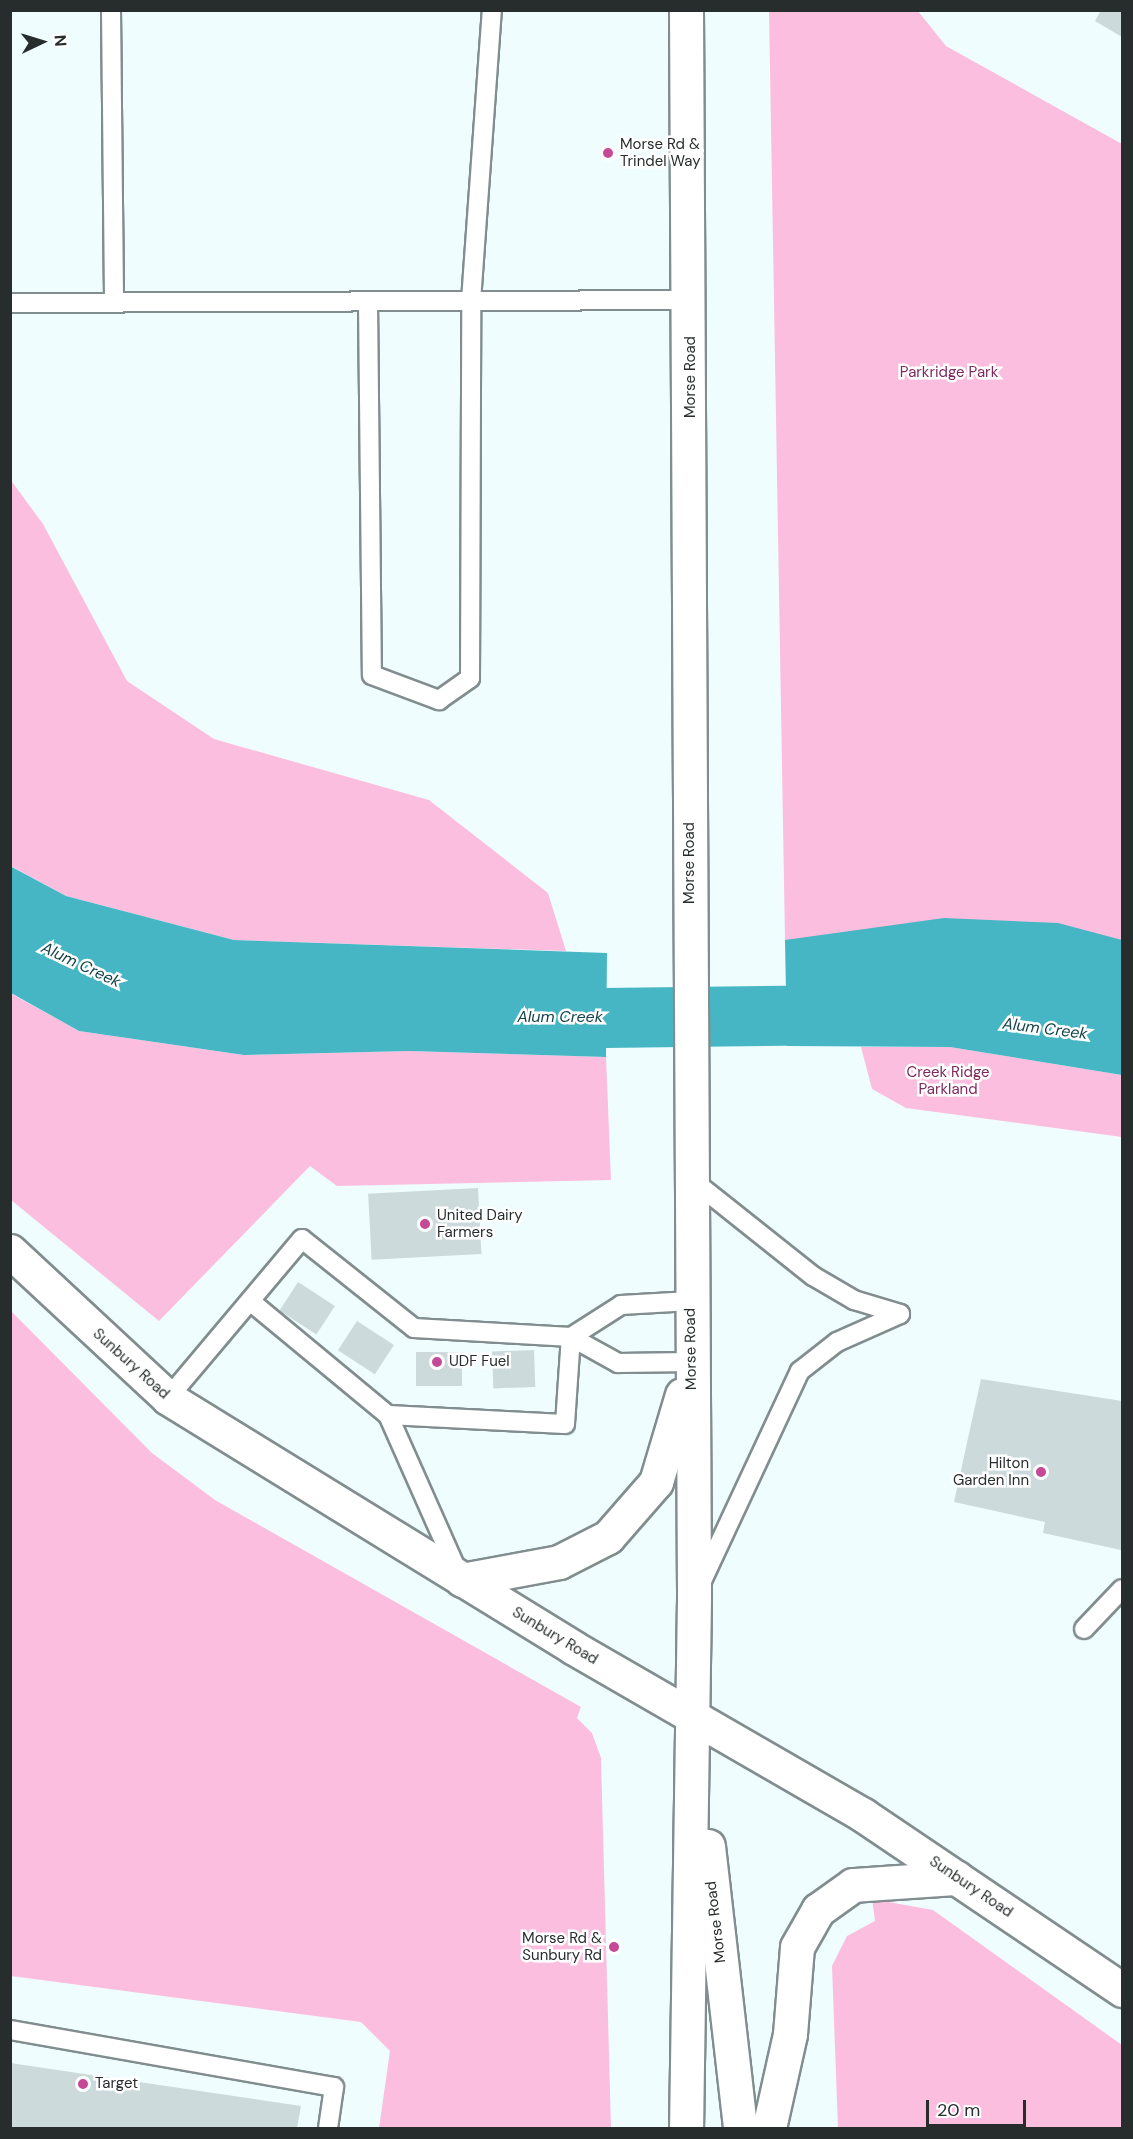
<!DOCTYPE html>
<html>
<head>
<meta charset="utf-8">
<style>
	body { margin:0 }
	#map { position:relative; width:1133px; height:2139px; overflow:hidden; background:#effdff; font-family:"DM Sans",sans-serif }
	div>[style] { position:absolute }
	.green>* { inset:0; background:#fbbedf }
	.water>* { inset:0; background:#46b6c4 }
	.river>* { height:60px; margin:-30px; padding:0 30px; transform-origin:30px; border-radius:30px; background:#46b6c4 }
	.building>* { inset:0; background:#ccdadc; transform-origin:0 0 }
	.roads { filter:drop-shadow(2px 0 #818d8f) drop-shadow(-2px 0 #818d8f) drop-shadow(0 2px #818d8f) drop-shadow(0 -2px #818d8f) }
	.lane>* { height:18px; margin:-9px; padding:0 9px; transform-origin:9px; border-radius:9px; background:#fff }
	.primary>* { height:33px; margin:-16.5px; padding:0 16.5px; transform-origin:16.5px; border-radius:16.5px; background:#fff }
	.dots>* { width:16px; height:16px; translate:-50% -50%; box-sizing:border-box; border:3px solid #fff; border-radius:50% }
	span { translate:-50% -50%; white-space:nowrap; text-align:center; line-height:1.15; -webkit-text-stroke:5px #fff; paint-order:stroke }
	.poi-label { font-size:15px; color:#272c2d }
	.left { translate:0 -50%; text-align:left }
	.right { translate:-100% -50%; text-align:right }
	.park-label { font-size:15px; color:#7d295e }
	.street-label { font-size:15px; color:#272c2d }
	.water-label { font-size:16px; color:#13454b; font-style:italic }
	.frame { position:absolute; inset:0; border:12px solid #272c2d; pointer-events:none }
	.north { position:absolute; left:12px; top:12px; width:60px; height:60px; -webkit-text-stroke:4px #fff; paint-order:stroke; rotate:86deg; font-size:16px; font-weight:700; line-height:24px; text-align:center; color:#272c2d }
	.north::after { content:''; display:block; margin:auto; width:21px; height:27px; background:#272c2d; clip-path:polygon(50% 0,100% 100%,50% 72%,0 100%) }
	.scale { position:absolute; left:926px; top:2100px; width:100px; height:27px; box-sizing:border-box; border:3px solid #272c2d; border-top:0; padding-left:8px; font-size:18px; line-height:21px; white-space:nowrap; color:#272c2d; -webkit-text-stroke:4px #fff; paint-order:stroke }
</style>
</head>
<body>
<div id="map">
	<div class="green">
		<i style="clip-path:polygon(769px 11px,918px 11px,946px 46px,1122px 144px,1122px 1020px,907px 994px,785px 940px)"></i>
		<i style="clip-path:polygon(10px 479px,43px 524px,127px 681px,214px 739px,429px 800px,548px 893px,566px 951px,234px 940px,66px 896px,11px 866px)"></i>
		<i style="clip-path:polygon(10px 993px,79px 1031px,244px 1055px,409px 1051px,606px 1057px,611px 1180px,337px 1186px,310px 1166px,159px 1321px,11px 1200px)"></i>
		<i style="clip-path:polygon(861px 1047px,950px 1047px,1122px 1075px,1122px 1137px,906px 1108px,872px 1089px)"></i>
		<i style="clip-path:polygon(11px 1311px,152px 1453px,215px 1500px,581px 1707px,577px 1718px,592px 1733px,601px 1758px,611px 2128px,379px 2128px,390px 2051px,361px 2022px,11px 1976px)"></i>
		<i style="clip-path:polygon(872px 1899px,933px 1910px,1122px 2045px,1122px 2128px,838px 2128px,832px 1966px,847px 1936px,875px 1921px)"></i>
	</div>
	<div class="water">
		<i style="clip-path:polygon(10px 866px,66px 896px,234px 940px,607px 953px,606px 1057px,409px 1051px,244px 1055px,79px 1031px,11px 993px)"></i>
		<i style="clip-path:polygon(944px 918px,1058px 923px,1122px 940px,1122px 1075px,950px 1047px,787px 1046px,785px 940px)"></i>
	</div>
	<div class="river">
		<i style="left:524px;top:1019px;width:345px;rotate:-0.7deg"></i>
	</div>
	<div class="building">
		<i style="clip-path:polygon(1101px 10px,1122px 10px,1122px 37px,1095px 21px)"></i>
		<i style="left:478px;top:1188px;width:66px;height:110px;rotate:87deg"></i>
		<i style="left:298px;top:1282px;width:44px;height:34px;rotate:33deg"></i>
		<i style="left:357px;top:1321px;width:44px;height:35px;rotate:33deg"></i>
		<i style="left:534px;top:1350px;width:37px;height:42px;rotate:88deg"></i>
		<i style="left:416px;top:1352px;width:46px;height:34px"></i>
		<i style="clip-path:polygon(981px 1379px,1122px 1401px,1121px 1550px,1043px 1533px,1045px 1522px,954px 1502px)"></i>
		<i style="clip-path:polygon(10px 2063px,301px 2106px,297px 2128px,10px 2128px)"></i>
	</div>
	<div class="roads">
		<div class="lane">
			<i style="left:111px;top:10px;width:293px;rotate:89.4deg"></i>
			<i style="left:368px;top:302px;width:373px;rotate:89.4deg"></i>
			<i style="left:372px;top:675px;width:72px;rotate:20.5deg"></i>
			<i style="left:439px;top:700px;width:38px;rotate:-35deg"></i>
			<i style="left:470px;top:678px;width:377px;rotate:-89.8deg"></i>
			<i style="left:471px;top:301px;width:292px;rotate:-85.9deg"></i>
			<i style="left:10px;top:303px;width:680px;rotate:-0.25deg"></i>
			<i style="left:691px;top:1179px;width:156px;rotate:38.5deg"></i>
			<i style="left:813px;top:1276px;width:48px;rotate:30.3deg"></i>
			<i style="left:854px;top:1300px;width:48px;rotate:16.9deg"></i>
			<i style="left:250px;top:1301px;width:179px;rotate:39.6deg"></i>
			<i style="left:571px;top:1337px;width:59px;rotate:-32.6deg"></i>
			<i style="left:621px;top:1305px;width:70px;rotate:-3.3deg"></i>
			<i style="left:168px;top:1398px;width:208px;rotate:-49.9deg"></i>
			<i style="left:302px;top:1239px;width:143px;rotate:38.5deg"></i>
			<i style="left:414px;top:1328px;width:157px;rotate:3.3deg"></i>
			<i style="left:571px;top:1337px;width:54px;rotate:29deg"></i>
			<i style="left:618px;top:1363px;width:73px;rotate:-0.8deg"></i>
			<i style="left:459px;top:1575px;width:175px;rotate:-113.9deg"></i>
			<i style="left:388px;top:1415px;width:177px;rotate:2.9deg"></i>
			<i style="left:565px;top:1424px;width:87px;rotate:-86.1deg"></i>
			<i style="left:701px;top:1583px;width:234px;rotate:-65deg"></i>
			<i style="left:800px;top:1371px;width:47px;rotate:-38.1deg"></i>
			<i style="left:837px;top:1342px;width:69px;rotate:-24deg"></i>
			<i style="left:1084px;top:1629px;width:55px;rotate:-46.5deg"></i>
			<i style="left:10px;top:2030px;width:329px;rotate:10deg"></i>
			<i style="left:334px;top:2087px;width:41px;rotate:98.3deg"></i>
		</div>
		<div class="primary">
			<i style="left:686px;top:10px;width:1588px;rotate:89.71deg"></i>
			<i style="left:694px;top:1598px;width:530px;rotate:90.86deg"></i>
			<i style="left:10px;top:1251px;width:216px;rotate:42.9deg"></i>
			<i style="left:168px;top:1398px;width:477px;rotate:31.6deg"></i>
			<i style="left:574px;top:1648px;width:334px;rotate:30deg"></i>
			<i style="left:863px;top:1815px;width:313px;rotate:34deg"></i>
			<i style="left:462px;top:1580px;width:99px;rotate:-10.5deg"></i>
			<i style="left:559px;top:1562px;width:55px;rotate:-27deg"></i>
			<i style="left:608px;top:1537px;width:73px;rotate:-48.9deg"></i>
			<i style="left:656px;top:1482px;width:91px;rotate:-73.4deg"></i>
			<i style="left:708px;top:1846px;width:284px;rotate:83.5deg"></i>
			<i style="left:769px;top:2128px;width:96px;rotate:-77.4deg"></i>
			<i style="left:790px;top:2034px;width:87px;rotate:-85.4deg"></i>
			<i style="left:797px;top:1947px;width:43px;rotate:-60.4deg"></i>
			<i style="left:818px;top:1910px;width:43px;rotate:-35.5deg"></i>
			<i style="left:853px;top:1885px;width:104px;rotate:-3.9deg"></i>
		</div>
	</div>
	<div class="dots">
		<i style="left:608px;top:153px;background:#c64997"></i>
		<i style="left:425px;top:1224px;background:#c64997"></i>
		<i style="left:437px;top:1362px;background:#c64997"></i>
		<i style="left:1041px;top:1472px;background:#c64997"></i>
		<i style="left:614px;top:1947px;background:#c64997"></i>
		<i style="left:83px;top:2084px;background:#c64997"></i>
	</div>
	<div class="poi-label">
		<span class="left" style="left:620px;top:153px">Morse Rd &amp;<br>Trindel Way</span>
		<span class="left" style="left:437px;top:1224px">United Dairy<br>Farmers</span>
		<span class="left" style="left:449px;top:1362px">UDF Fuel</span>
		<span class="right" style="left:1029px;top:1472px">Hilton<br>Garden Inn</span>
		<span class="right" style="left:602px;top:1947px">Morse Rd &amp;<br>Sunbury Rd</span>
		<span class="left" style="left:95px;top:2084px">Target</span>
	</div>
	<div class="park-label">
		<span style="left:949px;top:373px">Parkridge Park</span>
		<span style="left:948px;top:1081px">Creek Ridge<br>Parkland</span>
	</div>
	<div class="street-label">
		<span style="left:691px;top:377px;rotate:-90deg">Morse Road</span>
		<span style="left:690px;top:863px;rotate:-90deg">Morse Road</span>
		<span style="left:691px;top:1349px;rotate:-91deg">Morse Road</span>
		<span style="left:131px;top:1364px;rotate:42deg">Sunbury Road</span>
		<span style="left:555px;top:1636px;rotate:31deg">Sunbury Road</span>
		<span style="left:971px;top:1887px;rotate:34deg">Sunbury Road</span>
		<span style="left:716px;top:1922px;rotate:-97deg">Morse Road</span>
	</div>
	<div class="water-label">
		<span style="left:81px;top:965px;rotate:25deg">Alum Creek</span>
		<span style="left:560px;top:1017px">Alum Creek</span>
		<span style="left:1045px;top:1029px;rotate:7deg">Alum Creek</span>
	</div>
	<div class="frame"></div>
	<div class="north">N</div>
	<div class="scale">20 m</div>
</div>
</body>
</html>
